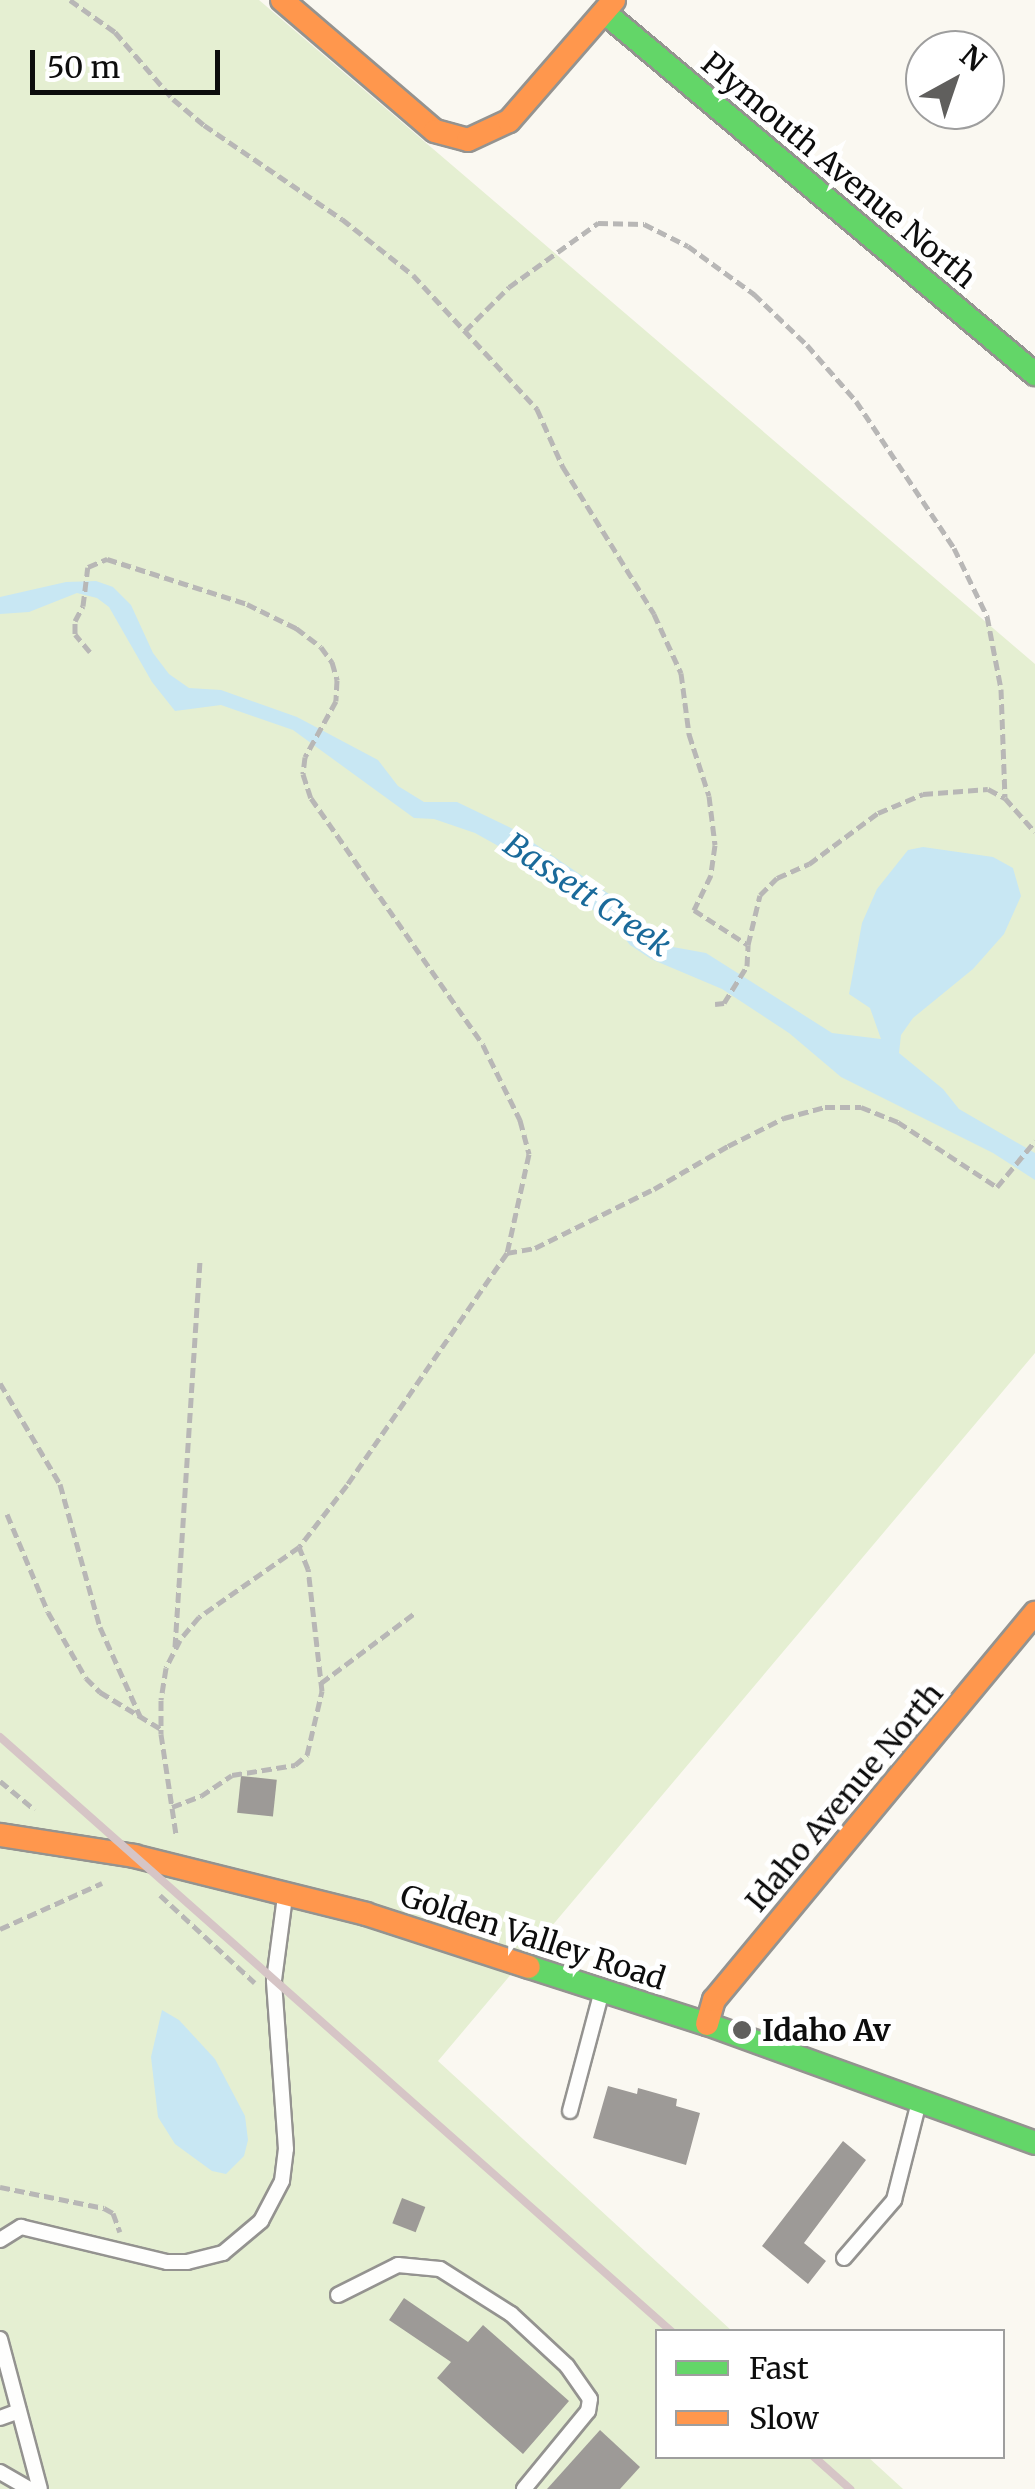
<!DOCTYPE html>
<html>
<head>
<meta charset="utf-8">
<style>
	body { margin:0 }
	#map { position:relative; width:1035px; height:2489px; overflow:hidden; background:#faf8f1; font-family:Merriweather,serif }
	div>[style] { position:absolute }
	.green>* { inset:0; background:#e5efd2 }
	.water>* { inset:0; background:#c8e7f3 }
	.building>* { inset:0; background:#9d9a97; transform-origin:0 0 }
	.path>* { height:5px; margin-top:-2.5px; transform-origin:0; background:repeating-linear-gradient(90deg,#b8b7b6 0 10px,transparent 0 15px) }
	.roads { filter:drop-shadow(2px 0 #949390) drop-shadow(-2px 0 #949390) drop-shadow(0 2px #949390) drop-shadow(0 -2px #949390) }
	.lane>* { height:14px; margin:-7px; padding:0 7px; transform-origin:7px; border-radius:7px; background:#fefefd }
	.fast>* { height:22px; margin:-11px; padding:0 11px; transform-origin:11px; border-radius:11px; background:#63d668 }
	.slow>* { height:22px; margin:-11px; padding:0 11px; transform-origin:11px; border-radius:11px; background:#ff974d }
	.rail>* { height:8px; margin:-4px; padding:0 4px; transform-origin:4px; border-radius:4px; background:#d6c5c6 }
	.dots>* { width:28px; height:28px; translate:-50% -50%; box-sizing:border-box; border:5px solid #fff; border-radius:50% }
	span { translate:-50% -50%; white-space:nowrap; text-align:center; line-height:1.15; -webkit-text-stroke:10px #fff; paint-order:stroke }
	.street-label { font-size:30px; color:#0d0d0d }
	.poi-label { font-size:30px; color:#0d0d0d; font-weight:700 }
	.left { translate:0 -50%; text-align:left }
	.water-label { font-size:32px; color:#1a6a9a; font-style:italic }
	.legend { position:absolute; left:655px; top:2329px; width:350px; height:130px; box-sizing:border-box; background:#fff; border:2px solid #9e9e9e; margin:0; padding:12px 18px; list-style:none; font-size:30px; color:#0d0d0d }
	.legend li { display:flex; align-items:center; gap:20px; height:50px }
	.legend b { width:50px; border:2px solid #9e9e9e }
	.north { position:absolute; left:905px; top:30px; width:100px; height:100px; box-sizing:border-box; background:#fff; border:2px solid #9e9e9e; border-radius:50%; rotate:40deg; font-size:28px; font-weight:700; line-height:40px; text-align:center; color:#0d0d0d }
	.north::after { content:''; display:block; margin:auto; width:35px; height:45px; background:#605f5d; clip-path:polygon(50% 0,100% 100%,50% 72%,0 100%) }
	.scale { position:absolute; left:30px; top:50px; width:190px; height:45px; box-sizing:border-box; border:5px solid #0d0d0d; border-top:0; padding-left:12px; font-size:30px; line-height:35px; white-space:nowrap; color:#0d0d0d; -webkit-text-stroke:8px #fff; paint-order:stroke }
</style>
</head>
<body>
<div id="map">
	<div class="green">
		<i style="clip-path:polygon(0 0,259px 0,1035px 664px,1035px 1353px,438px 2061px,732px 2331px,658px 2332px,658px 2456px,868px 2457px,903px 2489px,0 2489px)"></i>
	</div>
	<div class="water">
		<i style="clip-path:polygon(96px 581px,113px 587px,131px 605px,153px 653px,169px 674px,189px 688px,221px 690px,297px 717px,378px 760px,398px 786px,424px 802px,457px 802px,513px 829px,609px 894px,673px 947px,706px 953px,832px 1033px,881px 1039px,870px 1008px,849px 994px,862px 923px,877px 889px,908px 850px,923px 847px,993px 857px,1013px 868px,1021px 896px,1004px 934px,973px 969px,913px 1018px,901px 1035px,899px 1053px,943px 1089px,959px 1109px,1035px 1153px,1035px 1180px,993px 1153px,841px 1077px,789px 1033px,722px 989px,651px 959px,630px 945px,614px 925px,520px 858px,475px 833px,434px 819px,414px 818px,293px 730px,221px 705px,175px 711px,152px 682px,109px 607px,97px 598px,77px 593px,29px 612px,0 614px,0 597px,66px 582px)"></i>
		<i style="clip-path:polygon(162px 2010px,179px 2020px,215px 2059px,245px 2116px,248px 2140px,244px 2156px,226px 2174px,212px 2171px,175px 2144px,158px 2117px,151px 2057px)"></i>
	</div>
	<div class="building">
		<i style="left:241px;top:1776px;width:36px;height:37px;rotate:6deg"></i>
		<i style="clip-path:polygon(608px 2086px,637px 2094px,638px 2088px,677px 2099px,676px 2106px,700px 2113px,686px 2165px,593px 2138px)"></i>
		<i style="clip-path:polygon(843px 2141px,866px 2160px,804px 2243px,826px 2261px,808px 2284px,762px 2246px)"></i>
		<i style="left:402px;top:2198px;width:25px;height:27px;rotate:21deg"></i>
		<i style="clip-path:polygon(404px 2298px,468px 2342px,483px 2325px,569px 2401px,523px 2454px,437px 2378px,451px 2362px,389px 2320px)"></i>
		<i style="clip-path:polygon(600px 2430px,640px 2467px,620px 2489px,547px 2489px)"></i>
	</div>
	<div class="path">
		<i style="left:70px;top:0;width:55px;rotate:35.4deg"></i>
		<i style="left:115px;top:32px;width:89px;rotate:49.1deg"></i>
		<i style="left:173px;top:99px;width:40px;rotate:40deg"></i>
		<i style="left:204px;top:125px;width:167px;rotate:34.3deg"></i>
		<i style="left:342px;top:219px;width:90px;rotate:38.3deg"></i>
		<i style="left:413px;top:275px;width:183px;rotate:47.2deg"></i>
		<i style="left:537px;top:409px;width:64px;rotate:65.9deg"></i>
		<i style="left:563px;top:467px;width:173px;rotate:58.2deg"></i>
		<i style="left:654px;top:614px;width:65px;rotate:65.4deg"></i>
		<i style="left:681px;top:673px;width:62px;rotate:82.5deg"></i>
		<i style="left:689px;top:734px;width:65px;rotate:72.1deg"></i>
		<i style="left:709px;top:796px;width:49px;rotate:83deg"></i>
		<i style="left:715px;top:845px;width:30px;rotate:98deg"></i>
		<i style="left:711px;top:875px;width:39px;rotate:116deg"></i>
		<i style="left:694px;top:910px;width:64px;rotate:32.9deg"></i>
		<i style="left:748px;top:945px;width:51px;rotate:-76.5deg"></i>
		<i style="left:760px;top:895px;width:24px;rotate:-45deg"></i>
		<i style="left:777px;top:878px;width:35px;rotate:-24deg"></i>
		<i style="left:809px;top:864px;width:86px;rotate:-36.5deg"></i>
		<i style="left:878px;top:813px;width:49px;rotate:-22.9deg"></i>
		<i style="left:923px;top:794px;width:65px;rotate:-4.4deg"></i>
		<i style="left:988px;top:789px;width:19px;rotate:28deg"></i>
		<i style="left:1005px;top:798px;width:45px;rotate:48.6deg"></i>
		<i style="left:465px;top:331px;width:62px;rotate:-45deg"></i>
		<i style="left:509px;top:287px;width:110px;rotate:-35.7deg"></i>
		<i style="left:598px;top:223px;width:46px;rotate:1.2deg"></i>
		<i style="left:644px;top:224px;width:49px;rotate:26.6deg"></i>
		<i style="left:688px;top:246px;width:82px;rotate:36deg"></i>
		<i style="left:754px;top:294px;width:74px;rotate:43.9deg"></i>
		<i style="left:807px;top:345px;width:74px;rotate:48.8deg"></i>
		<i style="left:856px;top:401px;width:177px;rotate:56.3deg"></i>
		<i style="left:954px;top:548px;width:76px;rotate:64.1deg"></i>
		<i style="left:987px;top:616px;width:74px;rotate:79.1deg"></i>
		<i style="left:1001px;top:689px;width:108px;rotate:87.9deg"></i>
		<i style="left:90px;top:652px;width:23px;rotate:-130deg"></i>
		<i style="left:75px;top:634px;width:13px;rotate:-90deg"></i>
		<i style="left:75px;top:621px;width:17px;rotate:-62deg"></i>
		<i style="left:83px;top:606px;width:39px;rotate:-83deg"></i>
		<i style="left:88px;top:567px;width:21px;rotate:-23deg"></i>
		<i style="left:107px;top:559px;width:147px;rotate:17.8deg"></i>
		<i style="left:247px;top:604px;width:55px;rotate:26.1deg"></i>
		<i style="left:296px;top:628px;width:31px;rotate:37deg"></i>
		<i style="left:321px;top:647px;width:19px;rotate:54deg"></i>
		<i style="left:332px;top:662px;width:19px;rotate:74deg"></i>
		<i style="left:337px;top:680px;width:21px;rotate:93deg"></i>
		<i style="left:336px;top:701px;width:64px;rotate:119deg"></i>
		<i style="left:305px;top:757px;width:17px;rotate:97deg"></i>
		<i style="left:303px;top:774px;width:25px;rotate:72deg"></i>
		<i style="left:311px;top:798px;width:301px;rotate:55.1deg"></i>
		<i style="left:483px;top:1045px;width:84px;rotate:63.7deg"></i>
		<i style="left:520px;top:1120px;width:35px;rotate:75deg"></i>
		<i style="left:529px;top:1154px;width:101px;rotate:102.5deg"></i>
		<i style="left:507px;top:1253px;width:282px;rotate:124.6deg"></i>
		<i style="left:347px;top:1485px;width:78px;rotate:127.7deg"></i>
		<i style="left:299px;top:1547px;width:122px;rotate:145deg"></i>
		<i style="left:199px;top:1617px;width:30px;rotate:130deg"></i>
		<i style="left:180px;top:1640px;width:31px;rotate:117deg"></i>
		<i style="left:166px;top:1668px;width:32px;rotate:99deg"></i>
		<i style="left:161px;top:1700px;width:34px;rotate:90deg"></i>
		<i style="left:161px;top:1734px;width:101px;rotate:81.5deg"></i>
		<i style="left:715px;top:1004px;width:9px;rotate:-6deg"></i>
		<i style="left:724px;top:1003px;width:44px;rotate:-58.1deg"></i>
		<i style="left:747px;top:966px;width:21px;rotate:-87deg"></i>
		<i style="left:507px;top:1253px;width:28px;rotate:-10deg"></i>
		<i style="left:535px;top:1248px;width:133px;rotate:-26.4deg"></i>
		<i style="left:654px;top:1189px;width:86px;rotate:-30.2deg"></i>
		<i style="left:728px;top:1146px;width:63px;rotate:-26.6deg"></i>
		<i style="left:784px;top:1118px;width:42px;rotate:-15deg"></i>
		<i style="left:825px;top:1107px;width:36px"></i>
		<i style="left:861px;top:1107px;width:40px;rotate:22deg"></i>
		<i style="left:898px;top:1122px;width:118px;rotate:33.3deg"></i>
		<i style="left:997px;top:1187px;width:60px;rotate:-50.4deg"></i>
		<i style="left:0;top:1383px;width:117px;rotate:59.3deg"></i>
		<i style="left:60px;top:1484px;width:148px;rotate:74.4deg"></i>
		<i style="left:100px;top:1627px;width:98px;rotate:65.8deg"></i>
		<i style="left:7px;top:1514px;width:106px;rotate:67.3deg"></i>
		<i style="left:48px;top:1612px;width:76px;rotate:60.1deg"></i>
		<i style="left:86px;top:1678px;width:20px;rotate:45deg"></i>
		<i style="left:100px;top:1692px;width:71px;rotate:31.2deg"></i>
		<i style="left:175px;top:1647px;width:387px;rotate:-86.3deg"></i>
		<i style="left:321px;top:1683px;width:117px;rotate:-36.7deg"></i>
		<i style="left:0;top:1781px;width:45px;rotate:39.6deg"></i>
		<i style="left:172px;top:1807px;width:31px;rotate:-21deg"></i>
		<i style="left:201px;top:1796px;width:37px;rotate:-34deg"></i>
		<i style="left:232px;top:1775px;width:64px;rotate:-9deg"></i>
		<i style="left:295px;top:1765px;width:16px;rotate:-40deg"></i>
		<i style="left:307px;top:1755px;width:66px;rotate:-76.8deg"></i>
		<i style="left:322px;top:1691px;width:123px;rotate:-96.5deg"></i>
		<i style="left:308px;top:1569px;width:24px;rotate:-112deg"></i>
		<i style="left:160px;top:1895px;width:129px;rotate:42.8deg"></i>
		<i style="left:0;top:1929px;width:112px;rotate:-24.3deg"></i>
		<i style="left:0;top:2187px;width:106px;rotate:11.4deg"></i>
		<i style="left:104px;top:2208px;width:10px;rotate:29deg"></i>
		<i style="left:113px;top:2213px;width:20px;rotate:70deg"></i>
	</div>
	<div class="roads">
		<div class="lane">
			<i style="left:570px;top:2111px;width:124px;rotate:-75.1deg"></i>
			<i style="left:0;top:2240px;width:25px;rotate:-32deg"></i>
			<i style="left:21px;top:2227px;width:150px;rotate:13.5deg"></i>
			<i style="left:167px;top:2262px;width:20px"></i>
			<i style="left:187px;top:2262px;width:37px;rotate:-14deg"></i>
			<i style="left:223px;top:2253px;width:50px;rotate:-40.1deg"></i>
			<i style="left:261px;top:2221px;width:45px;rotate:-62.3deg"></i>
			<i style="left:282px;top:2181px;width:32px;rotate:-83deg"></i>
			<i style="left:286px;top:2149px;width:169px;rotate:-94.1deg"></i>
			<i style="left:274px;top:1980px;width:84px;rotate:-82.5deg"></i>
			<i style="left:844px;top:2258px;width:77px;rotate:-49.2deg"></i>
			<i style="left:894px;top:2200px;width:101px;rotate:-75.7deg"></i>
			<i style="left:338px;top:2295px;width:67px;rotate:-26.6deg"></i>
			<i style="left:398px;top:2265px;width:42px;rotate:5.4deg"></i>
			<i style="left:440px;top:2269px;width:84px;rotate:32.4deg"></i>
			<i style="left:511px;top:2314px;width:76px;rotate:42.9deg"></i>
			<i style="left:567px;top:2366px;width:40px;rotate:55.1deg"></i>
			<i style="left:590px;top:2399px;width:12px;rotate:99deg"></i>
			<i style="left:588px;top:2411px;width:101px;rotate:129.4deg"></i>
			<i style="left:0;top:2339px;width:155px;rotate:75.1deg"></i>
			<i style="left:0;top:2418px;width:20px;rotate:-20deg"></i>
			<i style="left:0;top:2472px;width:34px;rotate:30deg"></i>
		</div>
		<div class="fast">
			<i style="left:604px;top:12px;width:563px;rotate:40.03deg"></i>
			<i style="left:529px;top:1967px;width:187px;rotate:17.8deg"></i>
			<i style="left:707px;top:2024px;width:349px;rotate:19.9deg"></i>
		</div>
		<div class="slow">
			<i style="left:282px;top:0;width:201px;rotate:40.6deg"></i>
			<i style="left:435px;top:131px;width:34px;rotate:15deg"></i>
			<i style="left:468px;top:140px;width:45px;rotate:-24.9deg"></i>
			<i style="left:509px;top:121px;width:160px;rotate:-49deg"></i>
			<i style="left:0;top:1835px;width:136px;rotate:8.9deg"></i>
			<i style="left:134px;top:1856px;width:239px;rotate:14deg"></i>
			<i style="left:366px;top:1914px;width:171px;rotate:18deg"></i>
			<i style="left:707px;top:2024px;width:25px;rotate:-74deg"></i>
			<i style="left:714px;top:2000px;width:503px;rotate:-50.33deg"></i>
		</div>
	</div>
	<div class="rail">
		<i style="left:0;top:1737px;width:898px;rotate:41.52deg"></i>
		<i style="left:813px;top:2456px;width:50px;rotate:41.7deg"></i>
	</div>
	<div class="dots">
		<i style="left:742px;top:2030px;background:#605f5d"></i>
	</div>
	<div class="street-label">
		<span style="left:839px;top:170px;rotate:40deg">Plymouth Avenue North</span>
		<span style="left:844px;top:1797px;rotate:-50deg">Idaho Avenue North</span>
		<span style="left:533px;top:1937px;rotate:18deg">Golden Valley Road</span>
	</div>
	<div class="poi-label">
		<span class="left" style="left:762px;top:2030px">Idaho Av</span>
	</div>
	<div class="water-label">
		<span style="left:587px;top:895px;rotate:34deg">Bassett Creek</span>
	</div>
	<ul class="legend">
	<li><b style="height:12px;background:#63d668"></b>Fast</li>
	<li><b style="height:12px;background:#ff974d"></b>Slow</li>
	</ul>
	<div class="north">N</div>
	<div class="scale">50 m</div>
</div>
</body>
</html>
